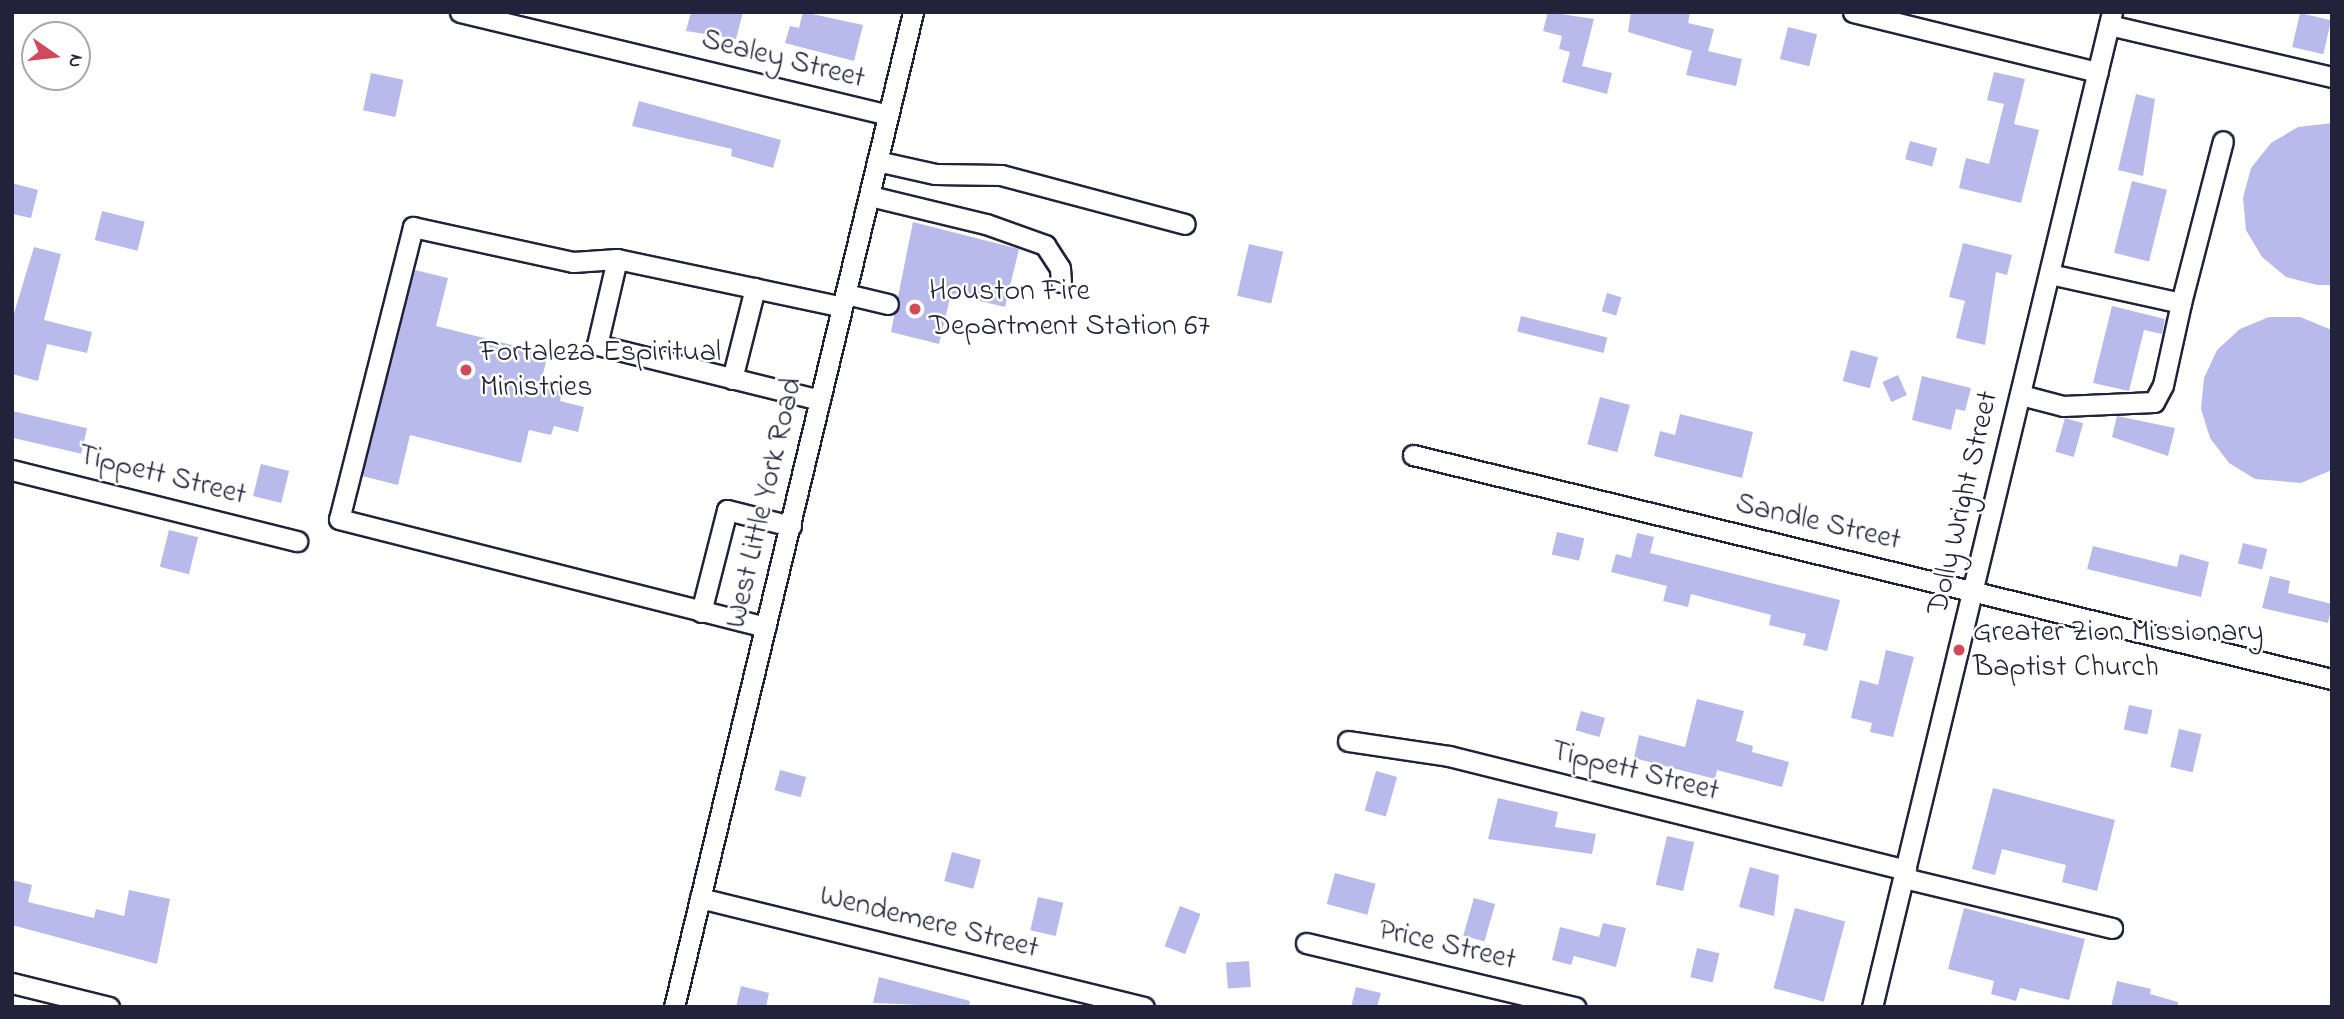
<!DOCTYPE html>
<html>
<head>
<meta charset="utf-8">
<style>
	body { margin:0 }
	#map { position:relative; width:2344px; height:1019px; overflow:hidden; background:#fff; font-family:"Indie Flower",sans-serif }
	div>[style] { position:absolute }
	.building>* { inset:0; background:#b9baec; transform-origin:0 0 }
	.roads { filter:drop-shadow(2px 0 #22223b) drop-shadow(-2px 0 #22223b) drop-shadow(0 2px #22223b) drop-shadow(0 -2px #22223b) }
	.minor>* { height:19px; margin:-9.5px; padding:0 9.5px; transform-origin:9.5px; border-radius:9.5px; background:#fff }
	.dots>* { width:19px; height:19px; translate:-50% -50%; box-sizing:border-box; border:4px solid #fff; border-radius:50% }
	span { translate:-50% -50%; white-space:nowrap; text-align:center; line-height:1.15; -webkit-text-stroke:5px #fff; paint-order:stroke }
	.street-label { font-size:30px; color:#22223b }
	.poi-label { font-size:30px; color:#22223b }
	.left { translate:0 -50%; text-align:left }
	.frame { position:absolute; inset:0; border:14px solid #22223b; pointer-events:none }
	.north { position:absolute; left:21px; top:21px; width:70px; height:70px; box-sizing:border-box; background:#fff; border:2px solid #a7a7b1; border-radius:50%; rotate:104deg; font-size:19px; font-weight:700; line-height:28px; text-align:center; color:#22223b }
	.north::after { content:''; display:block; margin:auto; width:24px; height:32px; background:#d1495b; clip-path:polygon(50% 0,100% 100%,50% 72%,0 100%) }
</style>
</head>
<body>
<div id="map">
	<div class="building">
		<i style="clip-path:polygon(691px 12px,743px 12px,736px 39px,686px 31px)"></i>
		<i style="clip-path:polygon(803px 12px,863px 25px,854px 61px,785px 43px,790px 26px,799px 28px)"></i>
		<i style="clip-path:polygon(1548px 12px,1594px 19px,1582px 66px,1612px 73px,1607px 94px,1562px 82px,1570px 52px,1559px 49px,1562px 36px,1543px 31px)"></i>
		<i style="clip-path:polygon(1631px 12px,1690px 12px,1688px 23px,1714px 29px,1708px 51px,1742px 59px,1736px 86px,1686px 75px,1692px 51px,1628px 32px)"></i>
		<i style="left:2300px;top:13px;width:32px;height:35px;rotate:13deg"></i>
		<i style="left:1788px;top:27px;width:30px;height:33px;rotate:14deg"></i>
		<i style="clip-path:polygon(1994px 72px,2025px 79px,2014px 124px,2039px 130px,2021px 203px,1959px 188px,1966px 158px,1989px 164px,2004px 104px,1987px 100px)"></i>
		<i style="left:371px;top:73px;width:33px;height:38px;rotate:12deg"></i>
		<i style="clip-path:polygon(2136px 94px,2155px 99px,2143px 176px,2118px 170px)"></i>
		<i style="clip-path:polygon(639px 101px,781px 140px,773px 168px,731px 156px,732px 149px,632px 126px)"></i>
		<i style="clip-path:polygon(2332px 123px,2332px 285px,2317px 285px,2286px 277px,2262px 257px,2246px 230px,2243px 198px,2251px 168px,2271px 143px,2298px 127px)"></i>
		<i style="left:1910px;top:141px;width:28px;height:19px;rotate:15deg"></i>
		<i style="left:2132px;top:181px;width:36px;height:74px;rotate:14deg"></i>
		<i style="clip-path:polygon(12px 183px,38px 190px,31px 218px,12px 214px)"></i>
		<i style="left:102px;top:211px;width:44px;height:30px;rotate:14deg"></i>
		<i style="clip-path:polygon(913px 222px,1019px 249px,1005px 307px,951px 294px,939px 344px,891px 332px)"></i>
		<i style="clip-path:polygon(1963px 243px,2012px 255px,2007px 275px,1996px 272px,1985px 345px,1956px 338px,1965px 301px,1949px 297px)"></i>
		<i style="left:1249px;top:244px;width:35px;height:53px;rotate:13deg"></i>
		<i style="clip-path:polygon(34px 247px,61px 254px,44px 320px,92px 332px,87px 353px,47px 344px,38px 381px,12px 374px,12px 320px)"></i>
		<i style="clip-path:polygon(415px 270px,448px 278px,436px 326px,548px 354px,540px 386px,562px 392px,560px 401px,584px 407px,578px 432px,554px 426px,551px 435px,529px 430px,521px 463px,410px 435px,398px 485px,362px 476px)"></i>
		<i style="left:1607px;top:293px;width:15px;height:19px;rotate:16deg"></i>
		<i style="clip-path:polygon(2112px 306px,2165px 319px,2162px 334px,2144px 330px,2129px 391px,2093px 383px)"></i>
		<i style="left:1521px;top:316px;width:89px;height:16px;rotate:14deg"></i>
		<i style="clip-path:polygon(2269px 317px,2300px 317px,2332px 330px,2332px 470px,2301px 483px,2255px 479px,2229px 463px,2210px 438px,2201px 409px,2204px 378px,2217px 350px,2240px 329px)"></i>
		<i style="left:1851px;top:350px;width:28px;height:32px;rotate:15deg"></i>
		<i style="left:1898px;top:375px;width:22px;height:17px;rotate:66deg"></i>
		<i style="clip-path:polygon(1922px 376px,1971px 388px,1965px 411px,1956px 409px,1951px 430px,1912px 420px)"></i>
		<i style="left:1600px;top:397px;width:31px;height:49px;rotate:15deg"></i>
		<i style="left:12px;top:411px;width:77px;height:26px;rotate:13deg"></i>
		<i style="clip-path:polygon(1680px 414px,1753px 432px,1742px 478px,1654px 456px,1660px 431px,1675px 435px)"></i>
		<i style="clip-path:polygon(2117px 416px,2175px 428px,2168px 456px,2112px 437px)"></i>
		<i style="left:2065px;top:418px;width:19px;height:35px;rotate:16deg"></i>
		<i style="left:261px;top:464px;width:29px;height:33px;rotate:14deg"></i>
		<i style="left:169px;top:530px;width:30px;height:38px;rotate:14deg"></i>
		<i style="left:1557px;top:532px;width:28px;height:23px;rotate:13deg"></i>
		<i style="clip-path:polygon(1637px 533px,1654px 537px,1650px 553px,1840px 600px,1827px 651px,1803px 645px,1806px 634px,1769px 625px,1771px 615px,1691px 594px,1688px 607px,1663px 601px,1667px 586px,1611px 572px,1616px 554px,1631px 558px)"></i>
		<i style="left:2243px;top:543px;width:25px;height:21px;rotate:14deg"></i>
		<i style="clip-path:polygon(2093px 546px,2177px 567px,2180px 554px,2209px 562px,2201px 597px,2087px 569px)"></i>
		<i style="clip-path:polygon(2270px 576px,2290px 581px,2288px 593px,2332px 604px,2328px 623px,2262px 608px)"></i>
		<i style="clip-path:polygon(1886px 650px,1914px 657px,1893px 737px,1870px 732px,1872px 723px,1851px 718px,1860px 680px,1878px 685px)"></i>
		<i style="clip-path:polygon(1697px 699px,1744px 711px,1736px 741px,1753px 746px,1752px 752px,1789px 762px,1782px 787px,1717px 770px,1715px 779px,1634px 758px,1639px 735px,1685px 747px)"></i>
		<i style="left:2129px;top:705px;width:24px;height:25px;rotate:12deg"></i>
		<i style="left:1581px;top:711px;width:25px;height:20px;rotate:16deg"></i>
		<i style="left:2179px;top:729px;width:23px;height:39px;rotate:13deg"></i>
		<i style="left:780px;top:770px;width:27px;height:21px;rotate:15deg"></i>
		<i style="left:1376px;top:771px;width:22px;height:41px;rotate:16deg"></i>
		<i style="clip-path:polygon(1993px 788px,2115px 820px,2097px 891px,2062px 882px,2066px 865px,2002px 849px,1995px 875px,1972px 869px)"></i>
		<i style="clip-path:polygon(1498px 798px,1558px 812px,1555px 827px,1596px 834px,1592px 854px,1488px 839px)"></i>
		<i style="left:1667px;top:836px;width:28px;height:50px;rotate:13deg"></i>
		<i style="left:952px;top:852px;width:30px;height:30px;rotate:15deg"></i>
		<i style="clip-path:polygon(1750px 867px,1779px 875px,1774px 916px,1739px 907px)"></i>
		<i style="left:1335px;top:873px;width:42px;height:32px;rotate:15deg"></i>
		<i style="clip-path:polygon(12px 880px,32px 885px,28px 902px,94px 918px,96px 909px,124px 916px,129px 890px,170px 899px,157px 964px,12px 925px)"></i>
		<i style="left:1038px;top:897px;width:26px;height:34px;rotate:13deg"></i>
		<i style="left:1474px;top:898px;width:22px;height:39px;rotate:16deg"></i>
		<i style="left:1180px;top:906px;width:22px;height:43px;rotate:21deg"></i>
		<i style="left:1795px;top:908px;width:52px;height:83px;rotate:15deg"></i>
		<i style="clip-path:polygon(1964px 908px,2085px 939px,2069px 1000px,2020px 988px,2016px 1001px,1991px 994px,1994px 981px,1948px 969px)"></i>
		<i style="clip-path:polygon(1603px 923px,1626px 928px,1616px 967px,1574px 956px,1571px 965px,1552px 960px,1560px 927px,1599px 937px)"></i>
		<i style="left:1697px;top:948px;width:23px;height:30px;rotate:13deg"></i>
		<i style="left:1249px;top:961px;width:26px;height:23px;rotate:86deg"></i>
		<i style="clip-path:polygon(879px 977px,970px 1001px,969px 1007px,873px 1003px)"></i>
		<i style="clip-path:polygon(2117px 981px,2151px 989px,2150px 994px,2178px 1002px,2178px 1007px,2111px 1007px)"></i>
		<i style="clip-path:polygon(741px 986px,769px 993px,766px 1007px,736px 1007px)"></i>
		<i style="clip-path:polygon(1356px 987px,1381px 993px,1377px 1007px,1351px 1007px)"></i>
	</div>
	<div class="roads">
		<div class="minor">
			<i style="left:460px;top:12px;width:440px;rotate:13.5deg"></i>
			<i style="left:1853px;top:12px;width:252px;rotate:13.8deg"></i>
			<i style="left:2109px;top:25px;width:229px;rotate:13.1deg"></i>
			<i style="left:877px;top:161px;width:59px;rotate:12.6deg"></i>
			<i style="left:935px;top:174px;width:66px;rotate:0.9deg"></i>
			<i style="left:1001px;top:175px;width:190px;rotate:14.9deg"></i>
			<i style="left:870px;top:196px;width:119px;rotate:13.6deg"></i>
			<i style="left:986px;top:224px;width:63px;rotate:19.6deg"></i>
			<i style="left:1045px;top:245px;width:27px;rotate:57deg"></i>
			<i style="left:1060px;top:268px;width:14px;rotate:86deg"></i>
			<i style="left:617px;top:259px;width:44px;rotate:176.1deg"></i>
			<i style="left:573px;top:262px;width:164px;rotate:-167.7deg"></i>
			<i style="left:413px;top:227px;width:301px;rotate:104.2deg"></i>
			<i style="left:339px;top:519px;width:440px;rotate:14.2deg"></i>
			<i style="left:2050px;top:274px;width:134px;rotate:12.5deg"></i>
			<i style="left:2181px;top:303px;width:167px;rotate:-75.5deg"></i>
			<i style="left:846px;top:294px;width:43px;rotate:13.4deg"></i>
			<i style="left:732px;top:379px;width:94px;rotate:-75.8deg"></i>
			<i style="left:2021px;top:395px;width:43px;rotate:14.7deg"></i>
			<i style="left:2063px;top:406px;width:91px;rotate:-2.5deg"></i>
			<i style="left:2154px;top:402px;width:19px;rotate:-62deg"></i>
			<i style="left:2163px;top:385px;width:84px;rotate:-77.6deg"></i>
			<i style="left:820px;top:400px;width:230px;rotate:-166.1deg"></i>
			<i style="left:597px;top:345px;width:88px;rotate:-76.9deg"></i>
			<i style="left:617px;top:259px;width:230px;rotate:12deg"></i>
			<i style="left:1413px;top:455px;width:946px;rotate:13.7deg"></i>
			<i style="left:12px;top:470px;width:294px;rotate:14deg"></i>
			<i style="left:701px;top:612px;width:105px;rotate:-75.7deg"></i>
			<i style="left:727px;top:510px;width:66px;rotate:14deg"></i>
			<i style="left:1348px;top:741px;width:102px;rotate:8.4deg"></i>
			<i style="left:1449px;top:756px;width:471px;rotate:14deg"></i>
			<i style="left:1904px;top:878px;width:214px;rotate:13.5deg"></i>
			<i style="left:700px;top:898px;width:457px;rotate:13.8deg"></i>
			<i style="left:1306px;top:943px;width:277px;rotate:13.4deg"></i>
			<i style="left:12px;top:983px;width:100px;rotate:13.9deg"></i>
			<i style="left:674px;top:1007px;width:1023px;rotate:-76.49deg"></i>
			<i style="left:1872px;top:1007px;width:1024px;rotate:-76.44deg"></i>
		</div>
	</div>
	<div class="dots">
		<i style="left:915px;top:309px;background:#d1495b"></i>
		<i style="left:466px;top:370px;background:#d1495b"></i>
		<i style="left:1959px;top:650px;background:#d1495b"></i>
	</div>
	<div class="street-label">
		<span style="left:783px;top:60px;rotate:14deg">Sealey Street</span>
		<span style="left:162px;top:476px;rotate:14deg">Tippett Street</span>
		<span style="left:765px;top:503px;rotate:-77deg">West Little York Road</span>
		<span style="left:1964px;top:503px;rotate:-77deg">Dolly Wright Street</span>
		<span style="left:1818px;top:523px;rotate:13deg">Sandle Street</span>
		<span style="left:1635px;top:772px;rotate:14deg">Tippett Street</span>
		<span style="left:929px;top:923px;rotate:14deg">Wendemere Street</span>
		<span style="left:1447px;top:946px;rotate:13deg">Price Street</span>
	</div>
	<div class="poi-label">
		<span class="left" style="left:929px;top:309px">Houston Fire<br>Department Station 67</span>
		<span class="left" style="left:480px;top:370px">Fortaleza Espiritual<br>Ministries</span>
		<span class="left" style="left:1973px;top:650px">Greater Zion Missionary<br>Baptist Church</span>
	</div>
	<div class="frame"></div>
	<div class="north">N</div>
</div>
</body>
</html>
